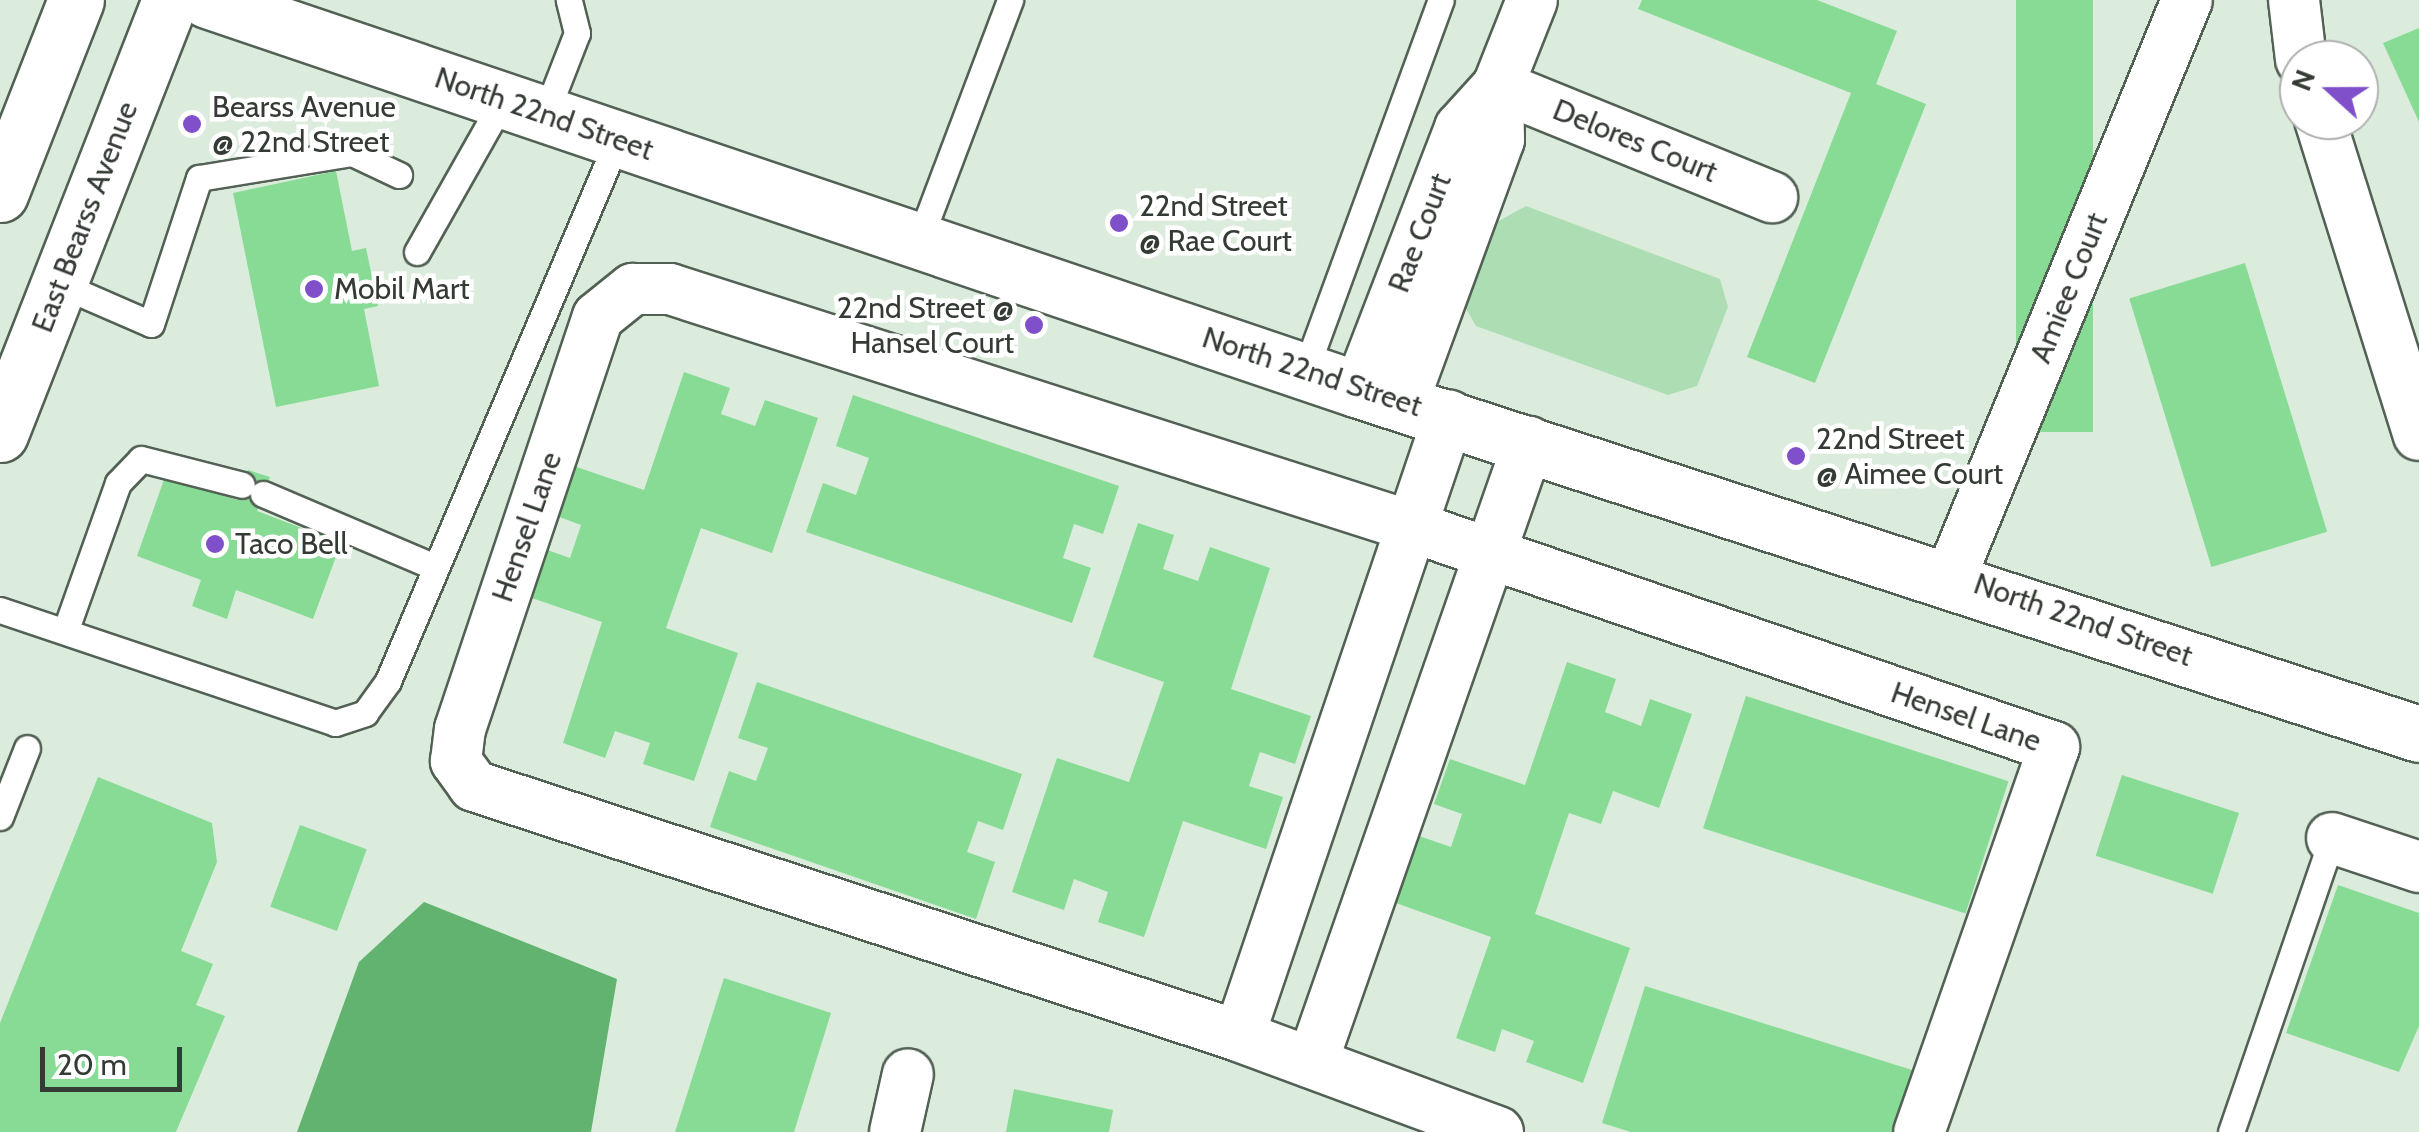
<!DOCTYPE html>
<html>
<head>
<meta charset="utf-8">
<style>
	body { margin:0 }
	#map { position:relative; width:2419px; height:1132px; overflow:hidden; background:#dbecdd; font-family:Cabin,sans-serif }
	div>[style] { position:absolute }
	.green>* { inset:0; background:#addeb3 }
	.water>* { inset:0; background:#61b36f }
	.building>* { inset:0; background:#88db95; transform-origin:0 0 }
	.roads { filter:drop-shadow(2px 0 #536155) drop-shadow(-2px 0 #536155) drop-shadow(0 2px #536155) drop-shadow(0 -2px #536155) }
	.service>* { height:25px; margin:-12.5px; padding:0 12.5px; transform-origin:12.5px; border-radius:12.5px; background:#fff }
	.minor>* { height:50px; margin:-25px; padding:0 25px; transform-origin:25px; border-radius:25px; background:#fff }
	.tertiary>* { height:55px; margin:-27.5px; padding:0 27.5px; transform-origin:27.5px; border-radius:27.5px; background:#fff }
	.secondary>* { height:55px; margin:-27.5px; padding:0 27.5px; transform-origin:27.5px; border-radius:27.5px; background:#fff }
	.dots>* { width:28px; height:28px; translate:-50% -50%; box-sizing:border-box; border:5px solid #fff; border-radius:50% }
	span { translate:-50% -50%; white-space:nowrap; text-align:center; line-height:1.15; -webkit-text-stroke:9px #fff; paint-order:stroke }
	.poi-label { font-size:30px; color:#343a34 }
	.left { translate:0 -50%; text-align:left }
	.right { translate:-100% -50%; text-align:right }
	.street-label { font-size:30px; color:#343a34 }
	.north { position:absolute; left:2279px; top:40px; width:100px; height:100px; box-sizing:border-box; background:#fff; border:2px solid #aeb0ae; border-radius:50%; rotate:291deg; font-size:28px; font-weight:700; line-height:40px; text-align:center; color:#343a34 }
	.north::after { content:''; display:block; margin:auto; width:35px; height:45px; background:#7f50c9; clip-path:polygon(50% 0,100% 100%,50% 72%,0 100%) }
	.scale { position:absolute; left:40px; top:1047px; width:142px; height:45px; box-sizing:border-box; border:5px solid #343a34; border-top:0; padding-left:12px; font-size:30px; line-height:35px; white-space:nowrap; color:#343a34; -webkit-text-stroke:8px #fff; paint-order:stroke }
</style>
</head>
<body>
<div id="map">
	<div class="green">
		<i style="clip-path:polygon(1526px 206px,1720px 279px,1728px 307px,1697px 386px,1668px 395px,1476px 326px,1465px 307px,1495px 223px)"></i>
	</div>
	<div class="water">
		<i style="clip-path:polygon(424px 902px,617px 979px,591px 1132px,297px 1132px,359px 962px)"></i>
	</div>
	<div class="building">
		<i style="clip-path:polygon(1642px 0,1817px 0,1897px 31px,1876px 84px,1926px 104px,1815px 383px,1747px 357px,1851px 93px,1638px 9px)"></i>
		<i style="left:2016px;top:0;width:77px;height:432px"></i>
		<i style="clip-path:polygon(2419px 28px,2419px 122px,2383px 43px)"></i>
		<i style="clip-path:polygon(336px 171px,352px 251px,366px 248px,378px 306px,364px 309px,379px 386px,276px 407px,233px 193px)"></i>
		<i style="left:2245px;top:263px;width:281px;height:121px;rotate:73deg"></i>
		<i style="clip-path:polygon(684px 372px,730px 388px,721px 414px,755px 426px,765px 400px,818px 418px,772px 553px,701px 528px,666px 628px,738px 653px,694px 781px,643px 764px,650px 743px,615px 731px,605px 758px,563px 743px,602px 622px,523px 595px,539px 547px,570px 558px,581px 525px,546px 512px,562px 462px,644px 490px)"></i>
		<i style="clip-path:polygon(853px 395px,1119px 486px,1103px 534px,1074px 524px,1063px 558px,1091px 568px,1072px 623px,806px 532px,823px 483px,856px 495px,869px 458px,836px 446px)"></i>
		<i style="clip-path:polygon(248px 470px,270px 477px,257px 511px,341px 543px,313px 619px,236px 590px,227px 619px,192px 606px,201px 580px,137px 556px,166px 474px,237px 500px)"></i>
		<i style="clip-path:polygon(1138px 523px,1174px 535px,1163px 569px,1198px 581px,1210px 547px,1270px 568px,1231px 689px,1311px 716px,1295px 764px,1260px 752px,1249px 786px,1283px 797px,1266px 849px,1183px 821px,1144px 937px,1098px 922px,1108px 892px,1074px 879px,1064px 910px,1012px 892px,1057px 758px,1129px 782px,1164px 682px,1093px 657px)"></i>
		<i style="clip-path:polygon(1567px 662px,1616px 679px,1605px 712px,1641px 726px,1650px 699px,1692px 714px,1659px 808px,1613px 791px,1601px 824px,1569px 813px,1535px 914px,1630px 948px,1583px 1083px,1526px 1062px,1534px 1041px,1502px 1029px,1495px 1052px,1456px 1038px,1491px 937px,1396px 903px,1419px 836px,1451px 847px,1462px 814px,1434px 804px,1450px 759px,1525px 785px)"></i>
		<i style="clip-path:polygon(757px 682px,1022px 774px,1003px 830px,978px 821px,967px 852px,995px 862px,976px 919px,710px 827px,729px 771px,756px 781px,768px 748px,738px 738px)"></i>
		<i style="left:1746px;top:696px;width:276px;height:139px;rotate:18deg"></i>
		<i style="left:2122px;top:775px;width:123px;height:85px;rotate:18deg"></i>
		<i style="clip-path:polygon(98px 777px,212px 823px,217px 862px,181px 951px,213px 964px,196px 1005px,225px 1016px,176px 1132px,0 1132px,0 1023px)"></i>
		<i style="left:300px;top:825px;width:71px;height:87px;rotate:20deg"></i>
		<i style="clip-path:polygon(2338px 885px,2419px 913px,2419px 1026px,2399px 1072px,2286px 1033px)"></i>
		<i style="clip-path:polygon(724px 978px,831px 1013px,794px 1132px,675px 1132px)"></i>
		<i style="clip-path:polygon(1645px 986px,1912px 1070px,1892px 1132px,1631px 1132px,1602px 1123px)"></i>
		<i style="clip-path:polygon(1014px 1089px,1113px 1110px,1109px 1132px,1006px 1132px)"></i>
	</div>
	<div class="roads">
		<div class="service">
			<i style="left:545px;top:115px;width:88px;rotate:-68.7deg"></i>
			<i style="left:577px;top:33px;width:34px;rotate:-104deg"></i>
			<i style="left:919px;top:241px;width:258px;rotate:-69.3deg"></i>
			<i style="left:417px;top:252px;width:175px;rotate:-60.5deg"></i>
			<i style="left:59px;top:284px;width:100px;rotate:23.5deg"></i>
			<i style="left:151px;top:324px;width:154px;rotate:-71.8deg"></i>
			<i style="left:199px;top:178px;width:155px;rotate:-9.3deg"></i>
			<i style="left:352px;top:153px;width:52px;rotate:25.1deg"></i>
			<i style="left:1305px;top:371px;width:395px;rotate:-69.9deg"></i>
			<i style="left:263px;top:494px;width:187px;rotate:23deg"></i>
			<i style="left:0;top:610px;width:354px;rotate:18.6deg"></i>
			<i style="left:335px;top:723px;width:32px;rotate:-18deg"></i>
			<i style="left:365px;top:713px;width:39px;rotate:-54deg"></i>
			<i style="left:388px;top:681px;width:589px;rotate:-67.01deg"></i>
			<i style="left:66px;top:629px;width:155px;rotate:-70.4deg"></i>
			<i style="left:118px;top:483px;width:33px;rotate:-46deg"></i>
			<i style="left:141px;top:459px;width:104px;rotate:14.4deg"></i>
			<i style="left:0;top:817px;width:74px;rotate:-68.6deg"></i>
			<i style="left:2231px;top:1132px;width:311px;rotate:-71deg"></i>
		</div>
		<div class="minor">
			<i style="left:2294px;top:0;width:60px;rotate:83.3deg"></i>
			<i style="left:1498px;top:86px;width:296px;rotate:22.1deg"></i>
			<i style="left:2320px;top:120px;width:330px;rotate:72.6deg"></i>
			<i style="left:1359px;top:390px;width:281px;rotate:-68.9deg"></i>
			<i style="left:1460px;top:128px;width:57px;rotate:-47.9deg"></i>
			<i style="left:1498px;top:86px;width:92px;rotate:-68.4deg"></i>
			<i style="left:1403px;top:402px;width:279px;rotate:-69.9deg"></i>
			<i style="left:1499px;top:140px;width:54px;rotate:-91.1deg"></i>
			<i style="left:1951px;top:576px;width:622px;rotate:-67.72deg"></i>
			<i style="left:2332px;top:838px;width:92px;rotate:18.4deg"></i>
			<i style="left:1239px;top:1036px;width:655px;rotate:-71.29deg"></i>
			<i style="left:1312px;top:1063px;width:658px;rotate:-70.74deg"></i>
			<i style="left:895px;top:1132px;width:59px;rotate:-77.4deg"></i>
			<i style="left:1498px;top:1132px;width:276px;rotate:-159.7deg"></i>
			<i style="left:1239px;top:1036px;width:805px;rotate:-161.9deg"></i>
			<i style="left:474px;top:786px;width:31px;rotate:-126deg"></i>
			<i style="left:456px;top:761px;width:32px;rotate:-83deg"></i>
			<i style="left:460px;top:729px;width:434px;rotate:-71.5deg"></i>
			<i style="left:598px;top:317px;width:45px;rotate:-38.7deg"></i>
			<i style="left:633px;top:289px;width:37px"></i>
			<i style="left:670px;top:289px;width:777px;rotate:17.76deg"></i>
			<i style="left:1410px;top:526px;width:681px;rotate:18.94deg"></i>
			<i style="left:2054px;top:747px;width:408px;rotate:109.3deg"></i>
		</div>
		<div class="tertiary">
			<i style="left:207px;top:0;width:1216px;rotate:18.7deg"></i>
			<i style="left:1359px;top:390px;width:1114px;rotate:17.98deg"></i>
		</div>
		<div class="secondary">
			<i style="left:0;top:194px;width:208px;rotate:-68.6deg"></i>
			<i style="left:0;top:434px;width:466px;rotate:-68.6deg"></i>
		</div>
	</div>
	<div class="dots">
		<i style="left:192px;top:124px;background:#7f50c9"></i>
		<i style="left:1119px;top:223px;background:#7f50c9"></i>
		<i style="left:314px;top:289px;background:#7f50c9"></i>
		<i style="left:1034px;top:325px;background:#7f50c9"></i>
		<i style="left:1796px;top:456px;background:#7f50c9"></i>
		<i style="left:215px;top:544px;background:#7f50c9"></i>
	</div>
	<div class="poi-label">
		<span class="left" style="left:212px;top:124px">Bearss Avenue<br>@ 22nd Street</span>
		<span class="left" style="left:1139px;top:223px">22nd Street<br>@ Rae Court</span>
		<span class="left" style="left:334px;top:289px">Mobil Mart</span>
		<span class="right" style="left:1014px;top:325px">22nd Street @<br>Hansel Court</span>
		<span class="left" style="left:1816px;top:456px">22nd Street<br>@ Aimee Court</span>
		<span class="left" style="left:235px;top:544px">Taco Bell</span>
	</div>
	<div class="street-label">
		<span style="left:544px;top:114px;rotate:19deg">North 22nd Street</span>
		<span style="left:1635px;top:141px;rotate:22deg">Delores Court</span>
		<span style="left:85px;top:217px;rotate:-69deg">East Bearss Avenue</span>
		<span style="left:1420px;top:233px;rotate:-69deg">Rae Court</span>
		<span style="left:2069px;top:288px;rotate:-68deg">Amiee Court</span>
		<span style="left:1312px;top:372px;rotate:18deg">North 22nd Street</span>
		<span style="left:527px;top:527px;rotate:-71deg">Hensel Lane</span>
		<span style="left:2083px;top:620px;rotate:19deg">North 22nd Street</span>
		<span style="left:1966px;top:717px;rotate:19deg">Hensel Lane</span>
	</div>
	<div class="north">N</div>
	<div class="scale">20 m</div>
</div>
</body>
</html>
